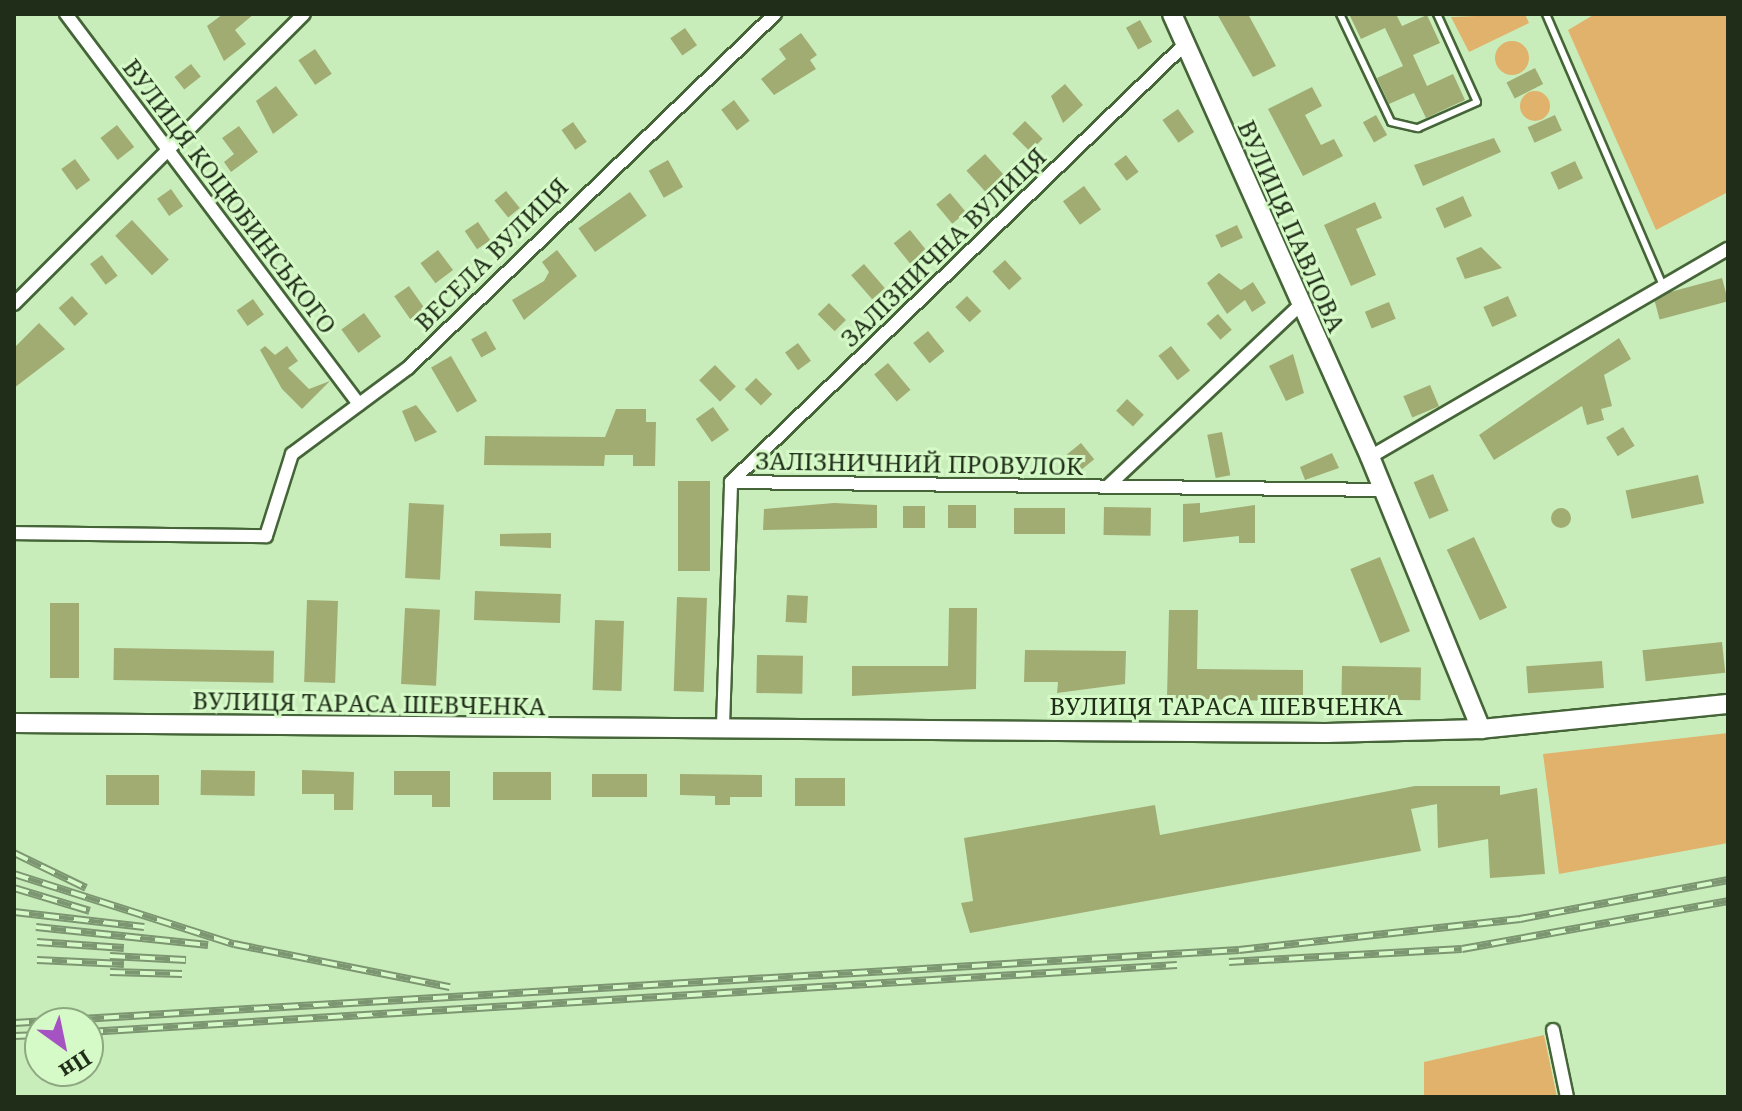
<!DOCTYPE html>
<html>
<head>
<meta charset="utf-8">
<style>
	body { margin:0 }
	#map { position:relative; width:1742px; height:1111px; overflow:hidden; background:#c9edba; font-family:"Noto Serif",serif }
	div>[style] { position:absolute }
	.green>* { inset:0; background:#e0b26c }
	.round { border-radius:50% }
	.building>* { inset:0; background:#a1ac73; transform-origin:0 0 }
	.roads { filter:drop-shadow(2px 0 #456538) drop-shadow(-2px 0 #456538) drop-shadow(0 2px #456538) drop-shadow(0 -2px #456538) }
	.lane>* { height:6px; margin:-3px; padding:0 3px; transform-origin:3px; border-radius:3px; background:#fff }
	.street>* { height:12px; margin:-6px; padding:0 6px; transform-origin:6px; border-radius:6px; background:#fff }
	.secondary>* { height:18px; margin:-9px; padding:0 9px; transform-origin:9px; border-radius:9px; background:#fff }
	.rail>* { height:8px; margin-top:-4px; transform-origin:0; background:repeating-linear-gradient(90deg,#d6fac7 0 15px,#7c9671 0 30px); box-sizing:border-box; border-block:2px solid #7c9671 }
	span { translate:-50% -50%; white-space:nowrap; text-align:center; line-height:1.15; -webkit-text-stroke:6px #d6fac7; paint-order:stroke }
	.street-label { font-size:24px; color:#1f2d19 }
	.frame { position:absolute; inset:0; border:16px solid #1f2d19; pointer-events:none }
	.north { position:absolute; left:24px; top:1007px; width:80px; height:80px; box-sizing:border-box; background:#d6fac7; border:2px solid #8da881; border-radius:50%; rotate:147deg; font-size:22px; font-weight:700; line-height:32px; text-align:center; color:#1f2d19 }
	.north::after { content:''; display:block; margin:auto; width:28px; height:36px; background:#a552c2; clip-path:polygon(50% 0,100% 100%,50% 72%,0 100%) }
</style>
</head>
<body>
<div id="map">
	<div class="green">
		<i style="clip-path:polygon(1525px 14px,1529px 23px,1469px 52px,1451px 17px)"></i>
		<i style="clip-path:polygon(1595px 14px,1728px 14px,1728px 192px,1656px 230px,1568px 30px)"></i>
		<i class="round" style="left:1495px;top:41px;width:34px;height:34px"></i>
		<i class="round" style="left:1520px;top:91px;width:30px;height:30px"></i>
		<i style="clip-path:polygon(1728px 733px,1728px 843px,1559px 874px,1543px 754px)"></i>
		<i style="clip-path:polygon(1544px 1035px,1557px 1097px,1424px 1097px,1424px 1062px)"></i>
	</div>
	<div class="building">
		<i style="clip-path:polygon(223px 14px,254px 14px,235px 30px,246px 44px,224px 61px,207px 26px)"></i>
		<i style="clip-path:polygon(1217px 14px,1248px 14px,1276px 66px,1253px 77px)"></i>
		<i style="clip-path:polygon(1349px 14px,1396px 14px,1402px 26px,1427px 15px,1440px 43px,1413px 55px,1427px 86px,1453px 74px,1465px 100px,1426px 118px,1414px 93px,1389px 104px,1377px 78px,1403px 66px,1385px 28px,1361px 39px)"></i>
		<i style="left:1140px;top:20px;width:25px;height:16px;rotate:61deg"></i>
		<i style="left:685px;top:28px;width:21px;height:18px;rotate:55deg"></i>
		<i style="clip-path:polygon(801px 33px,817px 55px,810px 60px,816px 69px,774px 95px,761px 79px,786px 59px,779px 49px)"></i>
		<i style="left:315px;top:49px;width:30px;height:20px;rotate:56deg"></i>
		<i style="left:191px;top:64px;width:16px;height:21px;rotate:52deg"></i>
		<i style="left:1535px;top:68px;width:18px;height:32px;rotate:63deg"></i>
		<i style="clip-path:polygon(1065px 84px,1083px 105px,1063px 123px,1051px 96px)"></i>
		<i style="clip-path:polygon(276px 86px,298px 115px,273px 134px,256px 101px)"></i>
		<i style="clip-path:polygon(1312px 87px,1322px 106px,1305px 115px,1321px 145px,1334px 139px,1343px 156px,1303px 176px,1268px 109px)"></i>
		<i style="left:734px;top:100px;width:26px;height:16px;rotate:53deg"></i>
		<i style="left:1178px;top:109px;width:28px;height:19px;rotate:55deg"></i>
		<i style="left:1376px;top:115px;width:23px;height:15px;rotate:61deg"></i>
		<i style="left:1555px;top:115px;width:17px;height:30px;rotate:66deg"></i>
		<i style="left:1025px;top:121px;width:25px;height:18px;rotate:45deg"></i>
		<i style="left:573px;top:122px;width:24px;height:14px;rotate:55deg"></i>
		<i style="left:117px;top:125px;width:28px;height:21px;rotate:52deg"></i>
		<i style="clip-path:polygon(239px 126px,258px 152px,231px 172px,224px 162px,234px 154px,222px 138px)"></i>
		<i style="clip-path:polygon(1494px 138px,1501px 152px,1423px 186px,1414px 165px)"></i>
		<i style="left:985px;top:154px;width:30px;height:25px;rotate:48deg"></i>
		<i style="left:1126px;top:155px;width:21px;height:15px;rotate:53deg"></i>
		<i style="left:75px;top:159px;width:26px;height:17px;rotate:54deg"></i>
		<i style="left:668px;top:160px;width:31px;height:22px;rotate:61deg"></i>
		<i style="left:1575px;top:161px;width:19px;height:27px;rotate:65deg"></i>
		<i style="left:1084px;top:186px;width:29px;height:26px;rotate:54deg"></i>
		<i style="left:171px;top:189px;width:21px;height:17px;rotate:55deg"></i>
		<i style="left:506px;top:191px;width:22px;height:15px;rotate:51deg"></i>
		<i style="left:630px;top:192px;width:29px;height:63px;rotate:55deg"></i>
		<i style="left:950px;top:193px;width:25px;height:18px;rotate:50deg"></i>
		<i style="left:1463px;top:196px;width:22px;height:30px;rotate:66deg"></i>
		<i style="clip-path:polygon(1375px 202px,1382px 218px,1356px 229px,1376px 275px,1351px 286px,1324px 225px)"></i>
		<i style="left:132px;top:220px;width:54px;height:23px;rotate:47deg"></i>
		<i style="left:478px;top:222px;width:22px;height:16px;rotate:56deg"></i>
		<i style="left:1237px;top:225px;width:14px;height:24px;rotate:65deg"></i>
		<i style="left:910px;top:230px;width:26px;height:21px;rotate:51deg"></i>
		<i style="clip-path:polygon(1481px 247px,1502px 268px,1465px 279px,1456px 258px)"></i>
		<i style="left:438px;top:250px;width:25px;height:22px;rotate:53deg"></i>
		<i style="clip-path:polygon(557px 250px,577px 276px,524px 320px,512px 300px,544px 281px,549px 272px,542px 262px)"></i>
		<i style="left:102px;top:255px;width:26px;height:15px;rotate:53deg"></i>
		<i style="left:1005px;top:260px;width:25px;height:17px;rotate:48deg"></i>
		<i style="left:864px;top:264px;width:32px;height:17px;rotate:49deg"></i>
		<i style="clip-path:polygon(1219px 273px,1241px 290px,1253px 282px,1266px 303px,1252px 312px,1245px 300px,1227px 314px,1207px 283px)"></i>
		<i style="left:1722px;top:278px;width:24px;height:71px;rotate:75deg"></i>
		<i style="left:409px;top:286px;width:28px;height:18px;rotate:55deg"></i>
		<i style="left:72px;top:296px;width:24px;height:18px;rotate:48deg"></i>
		<i style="left:967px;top:296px;width:21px;height:16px;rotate:47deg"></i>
		<i style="left:1508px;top:296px;width:22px;height:27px;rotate:66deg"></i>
		<i style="left:253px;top:299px;width:19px;height:20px;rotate:55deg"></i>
		<i style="left:1389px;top:302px;width:18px;height:26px;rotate:68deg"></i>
		<i style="left:829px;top:303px;width:24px;height:16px;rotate:45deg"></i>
		<i style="left:364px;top:313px;width:29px;height:28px;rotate:54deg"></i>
		<i style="left:1218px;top:314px;width:21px;height:15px;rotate:49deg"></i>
		<i style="clip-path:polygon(39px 323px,65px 349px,14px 388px,14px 348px)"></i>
		<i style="left:486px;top:331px;width:21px;height:17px;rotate:61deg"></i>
		<i style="left:928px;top:331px;width:26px;height:19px;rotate:51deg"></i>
		<i style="clip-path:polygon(1619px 338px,1631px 359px,1604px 375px,1612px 406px,1601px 409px,1604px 420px,1587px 425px,1582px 406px,1494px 460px,1479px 435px)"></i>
		<i style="left:798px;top:343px;width:22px;height:16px;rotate:54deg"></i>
		<i style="clip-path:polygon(265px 346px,275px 355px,287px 346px,298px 361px,288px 368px,309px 389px,330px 381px,302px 409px,282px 389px,260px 350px)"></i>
		<i style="left:1171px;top:346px;width:31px;height:16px;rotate:52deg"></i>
		<i style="clip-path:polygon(1293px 354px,1304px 393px,1286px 401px,1269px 366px)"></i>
		<i style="left:451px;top:356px;width:52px;height:23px;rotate:60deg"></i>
		<i style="left:888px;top:363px;width:35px;height:18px;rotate:50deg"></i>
		<i style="left:715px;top:365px;width:30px;height:22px;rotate:46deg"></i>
		<i style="left:756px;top:378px;width:23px;height:16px;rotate:45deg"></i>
		<i style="left:1430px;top:385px;width:23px;height:29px;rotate:67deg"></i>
		<i style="left:1127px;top:399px;width:23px;height:16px;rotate:43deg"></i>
		<i style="clip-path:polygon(416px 405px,437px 432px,415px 442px,402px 411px)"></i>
		<i style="left:713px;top:407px;width:28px;height:21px;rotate:55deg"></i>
		<i style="clip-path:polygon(616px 409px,646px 409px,646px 422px,656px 422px,655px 466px,633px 466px,633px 455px,605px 455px,604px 466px,484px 465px,485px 436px,605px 437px)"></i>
		<i style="left:1623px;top:427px;width:22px;height:20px;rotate:58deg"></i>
		<i style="left:1222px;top:432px;width:44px;height:15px;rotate:79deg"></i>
		<i style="left:1081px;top:443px;width:21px;height:24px;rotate:51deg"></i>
		<i style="clip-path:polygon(1332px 453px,1339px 468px,1305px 480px,1300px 467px)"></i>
		<i style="left:1433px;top:474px;width:40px;height:21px;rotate:67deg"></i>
		<i style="left:1698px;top:475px;width:29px;height:74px;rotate:78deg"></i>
		<i style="left:678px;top:481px;width:32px;height:90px"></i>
		<i style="left:409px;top:503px;width:35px;height:75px;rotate:3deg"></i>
		<i style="clip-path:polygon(834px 503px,877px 505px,877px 528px,763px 530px,764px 509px)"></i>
		<i style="clip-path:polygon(1200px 503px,1200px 513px,1255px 505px,1255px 543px,1239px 543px,1239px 536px,1183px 542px,1183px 504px)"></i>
		<i style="left:948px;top:505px;width:28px;height:23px"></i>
		<i style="left:903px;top:506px;width:22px;height:22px"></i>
		<i style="left:1104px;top:507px;width:47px;height:28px;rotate:1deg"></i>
		<i class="round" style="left:1551px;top:508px;width:20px;height:20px"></i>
		<i style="left:1014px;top:508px;width:51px;height:26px"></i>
		<i style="clip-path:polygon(551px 533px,551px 548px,500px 546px,500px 534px)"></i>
		<i style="left:1474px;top:537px;width:78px;height:30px;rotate:65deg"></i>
		<i style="left:1380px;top:557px;width:80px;height:32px;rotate:68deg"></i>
		<i style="left:475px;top:591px;width:86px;height:29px;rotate:2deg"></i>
		<i style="left:787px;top:595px;width:21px;height:27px;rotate:3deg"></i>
		<i style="left:677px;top:597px;width:30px;height:94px;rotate:2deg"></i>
		<i style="left:307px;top:600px;width:31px;height:82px;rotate:2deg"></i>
		<i style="left:50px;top:603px;width:29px;height:75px"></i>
		<i style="left:405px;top:608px;width:35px;height:76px;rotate:3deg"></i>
		<i style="clip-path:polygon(949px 608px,977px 608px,976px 689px,852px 696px,852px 666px,948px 666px)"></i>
		<i style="clip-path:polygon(1169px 610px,1198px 610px,1197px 669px,1303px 670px,1303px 702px,1167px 698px)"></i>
		<i style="left:595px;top:620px;width:29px;height:70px;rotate:2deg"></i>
		<i style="left:1722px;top:642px;width:31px;height:80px;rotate:84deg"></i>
		<i style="left:114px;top:648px;width:160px;height:32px;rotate:1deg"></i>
		<i style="clip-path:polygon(1025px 650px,1126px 651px,1125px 684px,1057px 693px,1058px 682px,1024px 682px)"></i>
		<i style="left:757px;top:655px;width:46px;height:38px;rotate:1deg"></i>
		<i style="left:1602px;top:661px;width:27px;height:76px;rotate:86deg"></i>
		<i style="left:1342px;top:666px;width:79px;height:33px;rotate:1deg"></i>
		<i style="left:201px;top:770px;width:54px;height:25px;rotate:1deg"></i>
		<i style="clip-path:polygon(302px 770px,354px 772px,353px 810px,334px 810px,334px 794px,302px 794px)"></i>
		<i style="clip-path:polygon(394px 771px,450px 771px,450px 807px,432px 807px,432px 795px,394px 795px)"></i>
		<i style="left:551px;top:772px;width:28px;height:58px;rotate:90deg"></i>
		<i style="left:592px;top:774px;width:55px;height:23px"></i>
		<i style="clip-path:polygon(680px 774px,762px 775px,762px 797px,730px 797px,730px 805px,715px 805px,715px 796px,680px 795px)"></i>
		<i style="left:106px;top:775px;width:53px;height:30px"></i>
		<i style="left:795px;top:778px;width:50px;height:28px"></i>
		<i style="clip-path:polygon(1415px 786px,1500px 786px,1500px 795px,1537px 788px,1545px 874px,1490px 878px,1488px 839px,1438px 848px,1437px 804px,1411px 809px,1421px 851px,970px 933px,961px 903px,973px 901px,964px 838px,1155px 805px,1160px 835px)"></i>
	</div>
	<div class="roads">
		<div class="lane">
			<i style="left:1340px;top:14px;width:119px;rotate:64.7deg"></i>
			<i style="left:1391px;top:122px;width:28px;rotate:13deg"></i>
			<i style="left:1418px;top:128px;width:64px;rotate:-23.8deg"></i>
			<i style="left:1477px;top:102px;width:97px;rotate:-114.4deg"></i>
			<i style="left:1546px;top:14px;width:296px;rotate:66.7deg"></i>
		</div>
		<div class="street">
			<i style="left:66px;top:14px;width:488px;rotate:53.1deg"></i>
			<i style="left:14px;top:304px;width:410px;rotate:-45deg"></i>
			<i style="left:1370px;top:457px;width:414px;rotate:-30.2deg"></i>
			<i style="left:731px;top:482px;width:652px;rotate:0.7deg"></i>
			<i style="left:731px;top:482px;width:631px;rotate:-43.97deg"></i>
			<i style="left:1107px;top:487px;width:267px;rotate:-43.3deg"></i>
			<i style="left:14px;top:533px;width:252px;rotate:0.7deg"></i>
			<i style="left:266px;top:536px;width:86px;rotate:-72.4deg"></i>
			<i style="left:292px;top:454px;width:144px;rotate:-36.6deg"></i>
			<i style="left:408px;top:368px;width:510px;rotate:-43.97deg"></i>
			<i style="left:723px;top:726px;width:244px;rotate:-88.1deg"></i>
			<i style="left:1553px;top:1030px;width:68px;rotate:78.2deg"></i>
		</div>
		<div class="secondary">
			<i style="left:1172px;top:14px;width:485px;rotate:65.9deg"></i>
			<i style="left:1370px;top:457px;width:294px;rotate:67.8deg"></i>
			<i style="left:14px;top:723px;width:1312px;rotate:0.44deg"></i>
			<i style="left:1326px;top:733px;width:155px;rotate:-1.5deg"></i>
			<i style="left:1481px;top:729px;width:248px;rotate:-5.8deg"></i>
		</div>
	</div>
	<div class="rail">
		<i style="left:14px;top:853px;width:80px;rotate:25.9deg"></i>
		<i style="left:14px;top:874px;width:231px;rotate:17.7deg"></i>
		<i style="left:234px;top:944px;width:220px;rotate:11.3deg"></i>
		<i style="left:14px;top:888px;width:79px;rotate:16.8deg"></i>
		<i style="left:14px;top:912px;width:131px;rotate:6.6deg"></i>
		<i style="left:36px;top:927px;width:173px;rotate:6deg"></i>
		<i style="left:37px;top:942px;width:87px;rotate:3.9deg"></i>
		<i style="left:110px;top:956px;width:76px;rotate:3deg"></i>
		<i style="left:37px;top:960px;width:87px;rotate:2.6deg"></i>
		<i style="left:1229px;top:962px;width:233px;rotate:-3.2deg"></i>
		<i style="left:1462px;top:949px;width:270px;rotate:-10.2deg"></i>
		<i style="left:110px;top:972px;width:72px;rotate:1.6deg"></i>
		<i style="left:14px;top:1023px;width:1227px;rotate:-3.41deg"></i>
		<i style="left:1239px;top:950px;width:283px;rotate:-6.3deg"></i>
		<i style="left:1520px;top:919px;width:212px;rotate:-10.6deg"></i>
		<i style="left:88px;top:1032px;width:1091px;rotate:-3.52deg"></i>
		<i style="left:14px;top:1036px;width:26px;rotate:-2deg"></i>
	</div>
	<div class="street-label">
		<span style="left:230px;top:196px;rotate:53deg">ВУЛИЦЯ КОЦЮБИНСЬКОГО</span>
		<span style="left:1292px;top:226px;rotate:66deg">ВУЛИЦЯ ПАВЛОВА</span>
		<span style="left:943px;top:247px;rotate:-44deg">ЗАЛІЗНИЧНА ВУЛИЦЯ</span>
		<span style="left:491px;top:254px;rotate:-45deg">ВЕСЕЛА ВУЛИЦЯ</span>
		<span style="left:919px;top:463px;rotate:1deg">ЗАЛІЗНИЧНИЙ ПРОВУЛОК</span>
		<span style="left:369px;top:703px;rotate:1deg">ВУЛИЦЯ ТАРАСА ШЕВЧЕНКА</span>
		<span style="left:1226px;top:706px">ВУЛИЦЯ ТАРАСА ШЕВЧЕНКА</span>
	</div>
	<div class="frame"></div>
	<div class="north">Пн</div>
</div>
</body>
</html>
